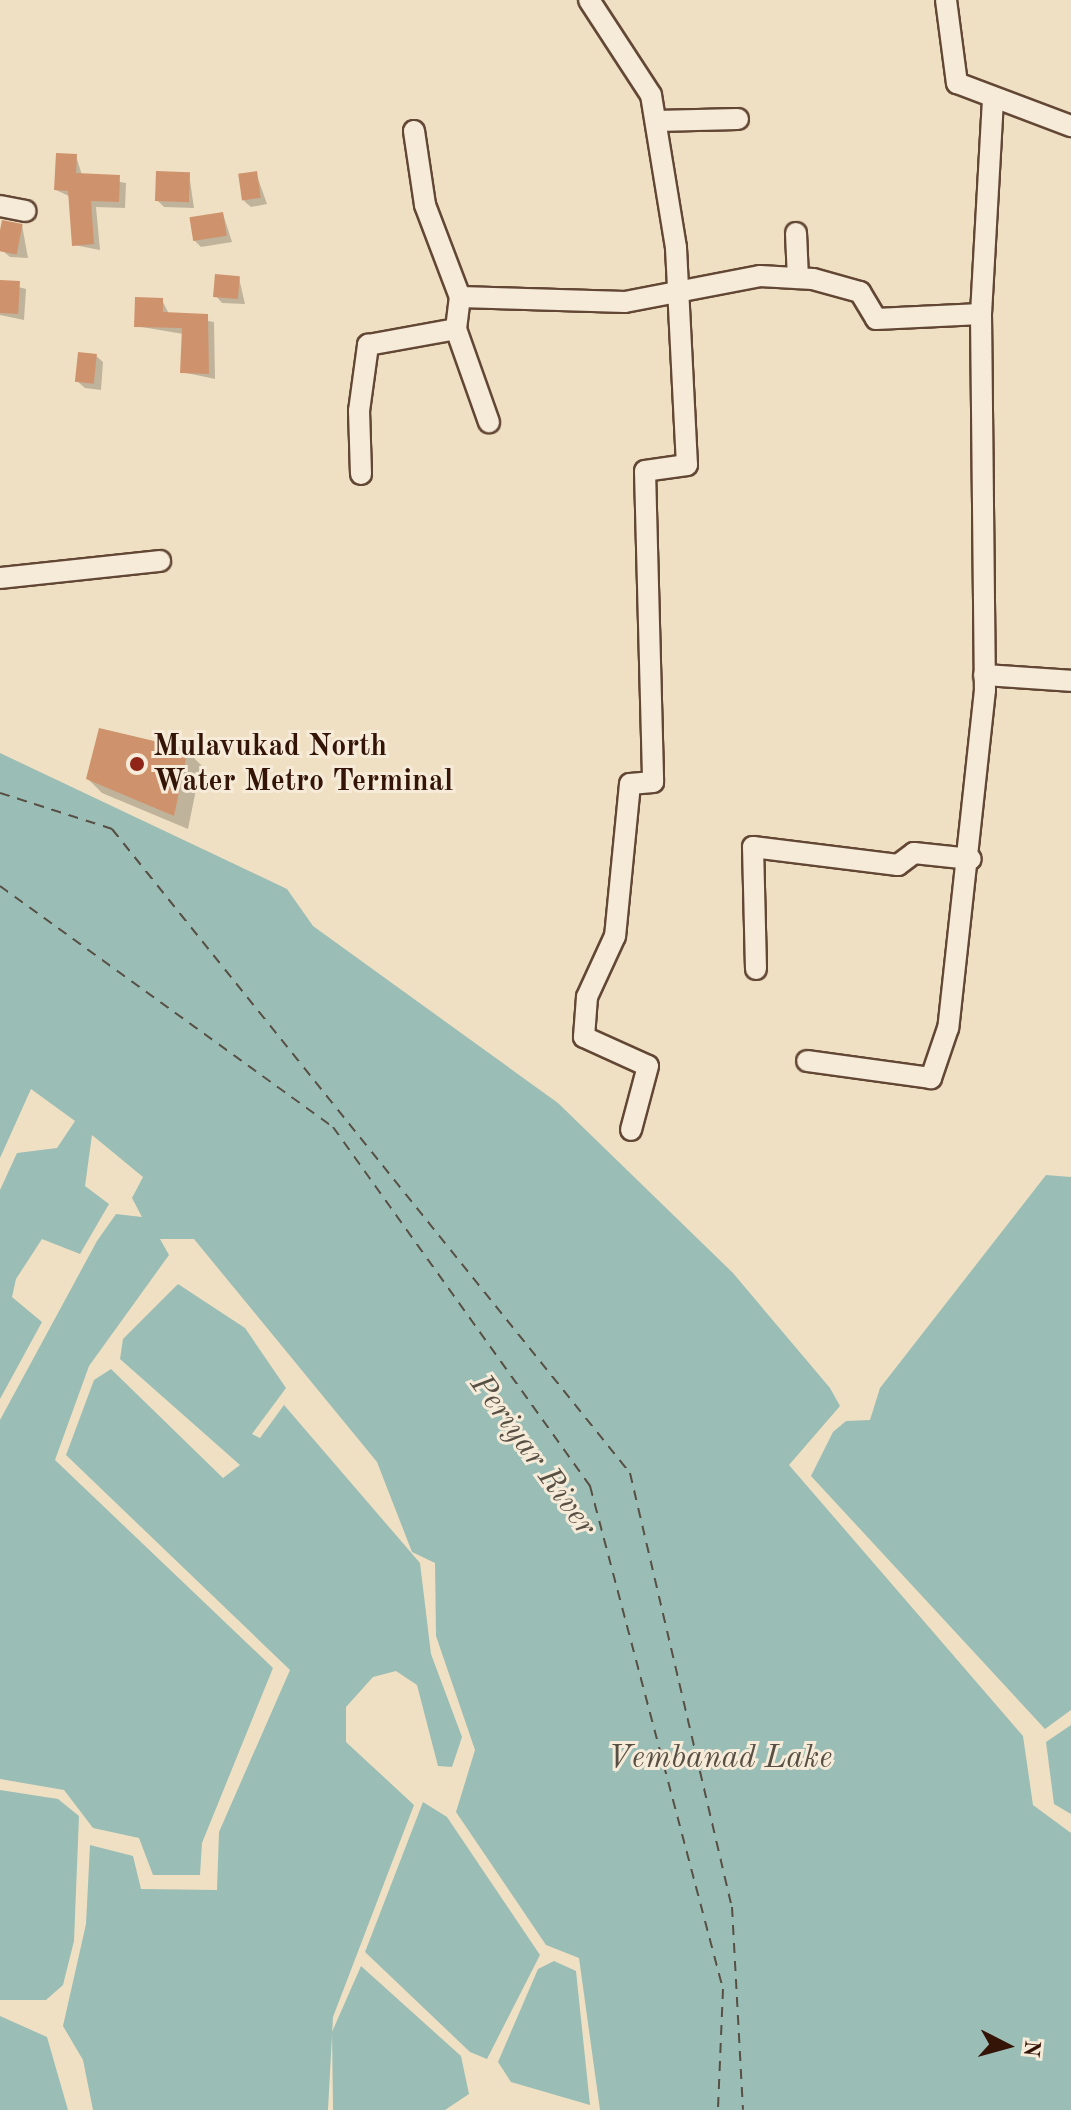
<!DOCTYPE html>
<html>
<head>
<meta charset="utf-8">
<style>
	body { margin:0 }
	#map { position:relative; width:1071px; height:2110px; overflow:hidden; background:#f0e0c3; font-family:"Old Standard TT",serif }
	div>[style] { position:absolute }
	.water>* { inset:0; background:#9abdb6 }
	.shadow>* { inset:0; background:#0003 }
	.ferry>* { height:2px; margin-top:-1px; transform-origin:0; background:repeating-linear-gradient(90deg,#584f44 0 10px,transparent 0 18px) }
	.building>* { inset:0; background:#ce936d; transform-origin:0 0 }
	.roads { filter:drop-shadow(2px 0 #634735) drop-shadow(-2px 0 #634735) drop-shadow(0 2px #634735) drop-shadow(0 -2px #634735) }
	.minor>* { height:20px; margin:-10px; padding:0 10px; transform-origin:10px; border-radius:10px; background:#f5ebd8 }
	.dots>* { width:22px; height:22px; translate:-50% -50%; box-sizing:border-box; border:4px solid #f5ebd8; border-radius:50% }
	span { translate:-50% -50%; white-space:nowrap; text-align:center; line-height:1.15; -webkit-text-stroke:6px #f5ebd8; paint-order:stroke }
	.poi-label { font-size:30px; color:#341406; font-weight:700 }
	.left { translate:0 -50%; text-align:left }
	.water-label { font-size:32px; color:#584f44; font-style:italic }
	.north { position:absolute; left:967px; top:2006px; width:80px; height:80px; -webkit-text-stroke:6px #f5ebd8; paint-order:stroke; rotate:96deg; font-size:22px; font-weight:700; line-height:32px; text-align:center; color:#341406 }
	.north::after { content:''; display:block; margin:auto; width:28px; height:36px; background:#341406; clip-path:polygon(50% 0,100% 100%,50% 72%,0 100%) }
</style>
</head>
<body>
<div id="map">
	<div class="water">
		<i style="clip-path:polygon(0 753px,287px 889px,313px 926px,558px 1103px,733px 1273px,830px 1388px,840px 1406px,789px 1465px,1023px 1736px,1033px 1805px,1071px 1833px,1071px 2110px,600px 2110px,579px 1958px,546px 1945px,456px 1812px,475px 1750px,436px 1636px,435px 1563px,412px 1552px,377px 1462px,194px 1239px,160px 1239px,169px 1255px,89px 1366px,55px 1460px,273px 1668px,202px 1843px,200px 1875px,153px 1875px,139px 1838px,93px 1828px,64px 1790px,0 1779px,0 1420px,97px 1241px,116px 1214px,142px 1217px,132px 1198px,143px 1177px,92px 1135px,85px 1186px,109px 1204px,80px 1254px,42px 1239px,16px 1279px,12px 1297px,42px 1322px,0 1399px,0 1190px,17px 1153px,57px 1148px,75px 1121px,31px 1089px,0 1158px)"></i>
		<i style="clip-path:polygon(1046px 1175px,1071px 1177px,1071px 1710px,1045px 1729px,811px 1476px,833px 1432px,846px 1421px,870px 1420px,880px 1388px)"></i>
		<i style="clip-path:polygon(178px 1284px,245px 1328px,286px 1388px,252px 1434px,260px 1438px,284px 1405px,420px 1563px,431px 1654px,462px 1737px,452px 1767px,438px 1766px,417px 1685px,396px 1671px,373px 1677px,346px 1707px,346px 1742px,414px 1805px,333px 2017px,328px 2110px,93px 2110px,83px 2060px,63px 2026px,86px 1924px,90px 1845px,133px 1856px,141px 1889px,217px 1890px,219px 1832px,290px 1670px,66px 1455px,94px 1380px,111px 1369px,223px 1478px,240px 1465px,120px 1359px,123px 1339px)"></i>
		<i style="clip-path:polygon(1071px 1725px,1071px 1814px,1054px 1804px,1046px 1742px)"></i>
		<i style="clip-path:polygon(0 1790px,58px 1799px,79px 1816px,74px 1941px,63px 1985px,46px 2000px,0 2000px)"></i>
		<i style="clip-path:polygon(423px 1802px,447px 1817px,540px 1955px,487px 2059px,470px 2052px,365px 1952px)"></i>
		<i style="clip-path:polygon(554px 1961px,576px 1971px,590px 2105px,511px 2082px,498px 2062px,538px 1969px)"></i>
		<i style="clip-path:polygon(361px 1966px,461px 2056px,469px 2094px,445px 2110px,333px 2110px,332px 2032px)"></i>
		<i style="clip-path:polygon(0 2016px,47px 2037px,68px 2110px,0 2110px)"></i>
	</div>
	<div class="shadow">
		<i style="clip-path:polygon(76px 156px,82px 175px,126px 183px,125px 208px,96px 207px,100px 250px,74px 245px,71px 197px,56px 190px)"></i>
		<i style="clip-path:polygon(256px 173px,267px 204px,251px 207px,244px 201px)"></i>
		<i style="clip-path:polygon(189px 174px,194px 208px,164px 207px,157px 200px)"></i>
		<i style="clip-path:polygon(223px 214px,232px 242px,201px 247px,194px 240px)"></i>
		<i style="clip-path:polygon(22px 225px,28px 258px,10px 257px,3px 251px)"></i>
		<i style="clip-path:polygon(239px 278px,245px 304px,222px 303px,216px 296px)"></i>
		<i style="clip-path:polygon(0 282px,26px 289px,24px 320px,0 315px)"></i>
		<i style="clip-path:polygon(162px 300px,169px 314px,214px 322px,215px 379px,182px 372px,183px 334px,136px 326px)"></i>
		<i style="clip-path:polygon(96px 356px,103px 362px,101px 390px,85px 388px,78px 382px)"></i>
		<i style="clip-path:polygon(187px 751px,201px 765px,188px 829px,102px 793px,88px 779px)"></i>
	</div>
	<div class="ferry">
		<i style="left:0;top:793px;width:118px;rotate:17.8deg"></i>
		<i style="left:112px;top:829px;width:826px;rotate:51.19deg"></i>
		<i style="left:630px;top:1473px;width:446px;rotate:76.8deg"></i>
		<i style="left:732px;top:1907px;width:203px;rotate:86.9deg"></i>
		<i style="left:0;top:886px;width:411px;rotate:35.9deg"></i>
		<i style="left:333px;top:1127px;width:442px;rotate:54.4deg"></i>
		<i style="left:590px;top:1486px;width:520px;rotate:75.19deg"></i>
		<i style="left:723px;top:1989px;width:121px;rotate:92.4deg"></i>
	</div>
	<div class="building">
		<i style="clip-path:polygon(56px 153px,77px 154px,76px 173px,120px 175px,119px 202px,91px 201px,94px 244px,72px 246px,68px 191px,54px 190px)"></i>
		<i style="left:156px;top:171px;width:34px;height:30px;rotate:2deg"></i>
		<i style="left:257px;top:171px;width:27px;height:19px;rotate:82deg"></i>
		<i style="left:223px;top:212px;width:24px;height:34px;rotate:81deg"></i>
		<i style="left:2px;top:220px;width:21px;height:31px;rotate:11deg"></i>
		<i style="left:215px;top:274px;width:25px;height:23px;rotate:5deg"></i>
		<i style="left:0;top:280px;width:20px;height:33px;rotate:3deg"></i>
		<i style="clip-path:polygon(135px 297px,163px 298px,163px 312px,208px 314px,209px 374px,180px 373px,182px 328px,134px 327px)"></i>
		<i style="left:78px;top:352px;width:19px;height:30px;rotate:6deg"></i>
		<i style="clip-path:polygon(99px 728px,188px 749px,174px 816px,86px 779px)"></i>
	</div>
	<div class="roads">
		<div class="minor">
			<i style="left:589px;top:0;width:113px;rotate:56.9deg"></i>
			<i style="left:651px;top:95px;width:155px;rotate:80.7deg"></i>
			<i style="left:676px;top:248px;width:217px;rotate:87.1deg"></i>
			<i style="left:687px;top:465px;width:42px;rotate:171.9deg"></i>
			<i style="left:645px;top:471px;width:311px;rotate:88.5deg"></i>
			<i style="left:653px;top:782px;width:23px;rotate:175deg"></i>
			<i style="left:630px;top:784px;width:153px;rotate:95.6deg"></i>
			<i style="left:615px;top:936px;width:67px;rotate:114.7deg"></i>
			<i style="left:587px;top:997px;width:40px;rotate:94.3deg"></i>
			<i style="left:584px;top:1037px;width:70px;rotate:24.4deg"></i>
			<i style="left:648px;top:1066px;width:66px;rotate:104.9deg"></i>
			<i style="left:946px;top:0;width:84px;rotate:82.5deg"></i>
			<i style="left:957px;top:83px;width:122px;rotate:20.7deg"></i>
			<i style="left:656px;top:121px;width:82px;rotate:-1.4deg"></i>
			<i style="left:414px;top:131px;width:75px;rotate:81.5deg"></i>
			<i style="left:425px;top:205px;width:98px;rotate:69.2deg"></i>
			<i style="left:0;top:206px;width:26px;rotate:11deg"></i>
			<i style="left:796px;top:233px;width:45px;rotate:87.5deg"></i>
			<i style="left:981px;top:314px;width:215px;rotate:-86.8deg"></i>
			<i style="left:456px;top:329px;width:99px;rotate:70.5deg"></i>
			<i style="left:361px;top:474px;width:63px;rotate:-91.8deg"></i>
			<i style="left:359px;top:411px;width:67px;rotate:-82.2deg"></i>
			<i style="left:368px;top:345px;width:89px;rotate:-10.3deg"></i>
			<i style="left:456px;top:329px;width:32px;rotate:-83deg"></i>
			<i style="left:460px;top:297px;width:165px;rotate:1.7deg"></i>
			<i style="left:625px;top:302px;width:137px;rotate:-10.9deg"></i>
			<i style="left:760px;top:276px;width:53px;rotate:3.2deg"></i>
			<i style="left:813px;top:279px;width:49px;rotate:15.5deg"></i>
			<i style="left:860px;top:292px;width:31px;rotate:59deg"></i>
			<i style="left:876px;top:319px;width:105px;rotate:-2.7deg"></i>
			<i style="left:981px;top:314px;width:376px;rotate:89.4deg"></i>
			<i style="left:985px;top:690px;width:340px;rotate:96.2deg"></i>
			<i style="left:948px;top:1028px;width:53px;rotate:108.8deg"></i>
			<i style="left:931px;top:1078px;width:125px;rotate:-172.2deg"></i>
			<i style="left:0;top:578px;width:161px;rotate:-6.1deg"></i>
			<i style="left:984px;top:675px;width:87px;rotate:3.9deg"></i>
			<i style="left:756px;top:969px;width:122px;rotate:-91.4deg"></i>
			<i style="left:753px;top:847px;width:146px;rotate:7.1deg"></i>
			<i style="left:898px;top:865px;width:20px;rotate:-37deg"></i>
			<i style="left:914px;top:853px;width:57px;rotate:6deg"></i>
		</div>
	</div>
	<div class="dots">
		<i style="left:137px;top:764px;background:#8f2418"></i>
	</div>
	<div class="poi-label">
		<span class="left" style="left:153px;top:764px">Mulavukad North<br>Water Metro Terminal</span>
	</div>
	<div class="water-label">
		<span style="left:532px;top:1456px;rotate:54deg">Periyar River</span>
		<span style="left:720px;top:1759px">Vembanad Lake</span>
	</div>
	<div class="north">N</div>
</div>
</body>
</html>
